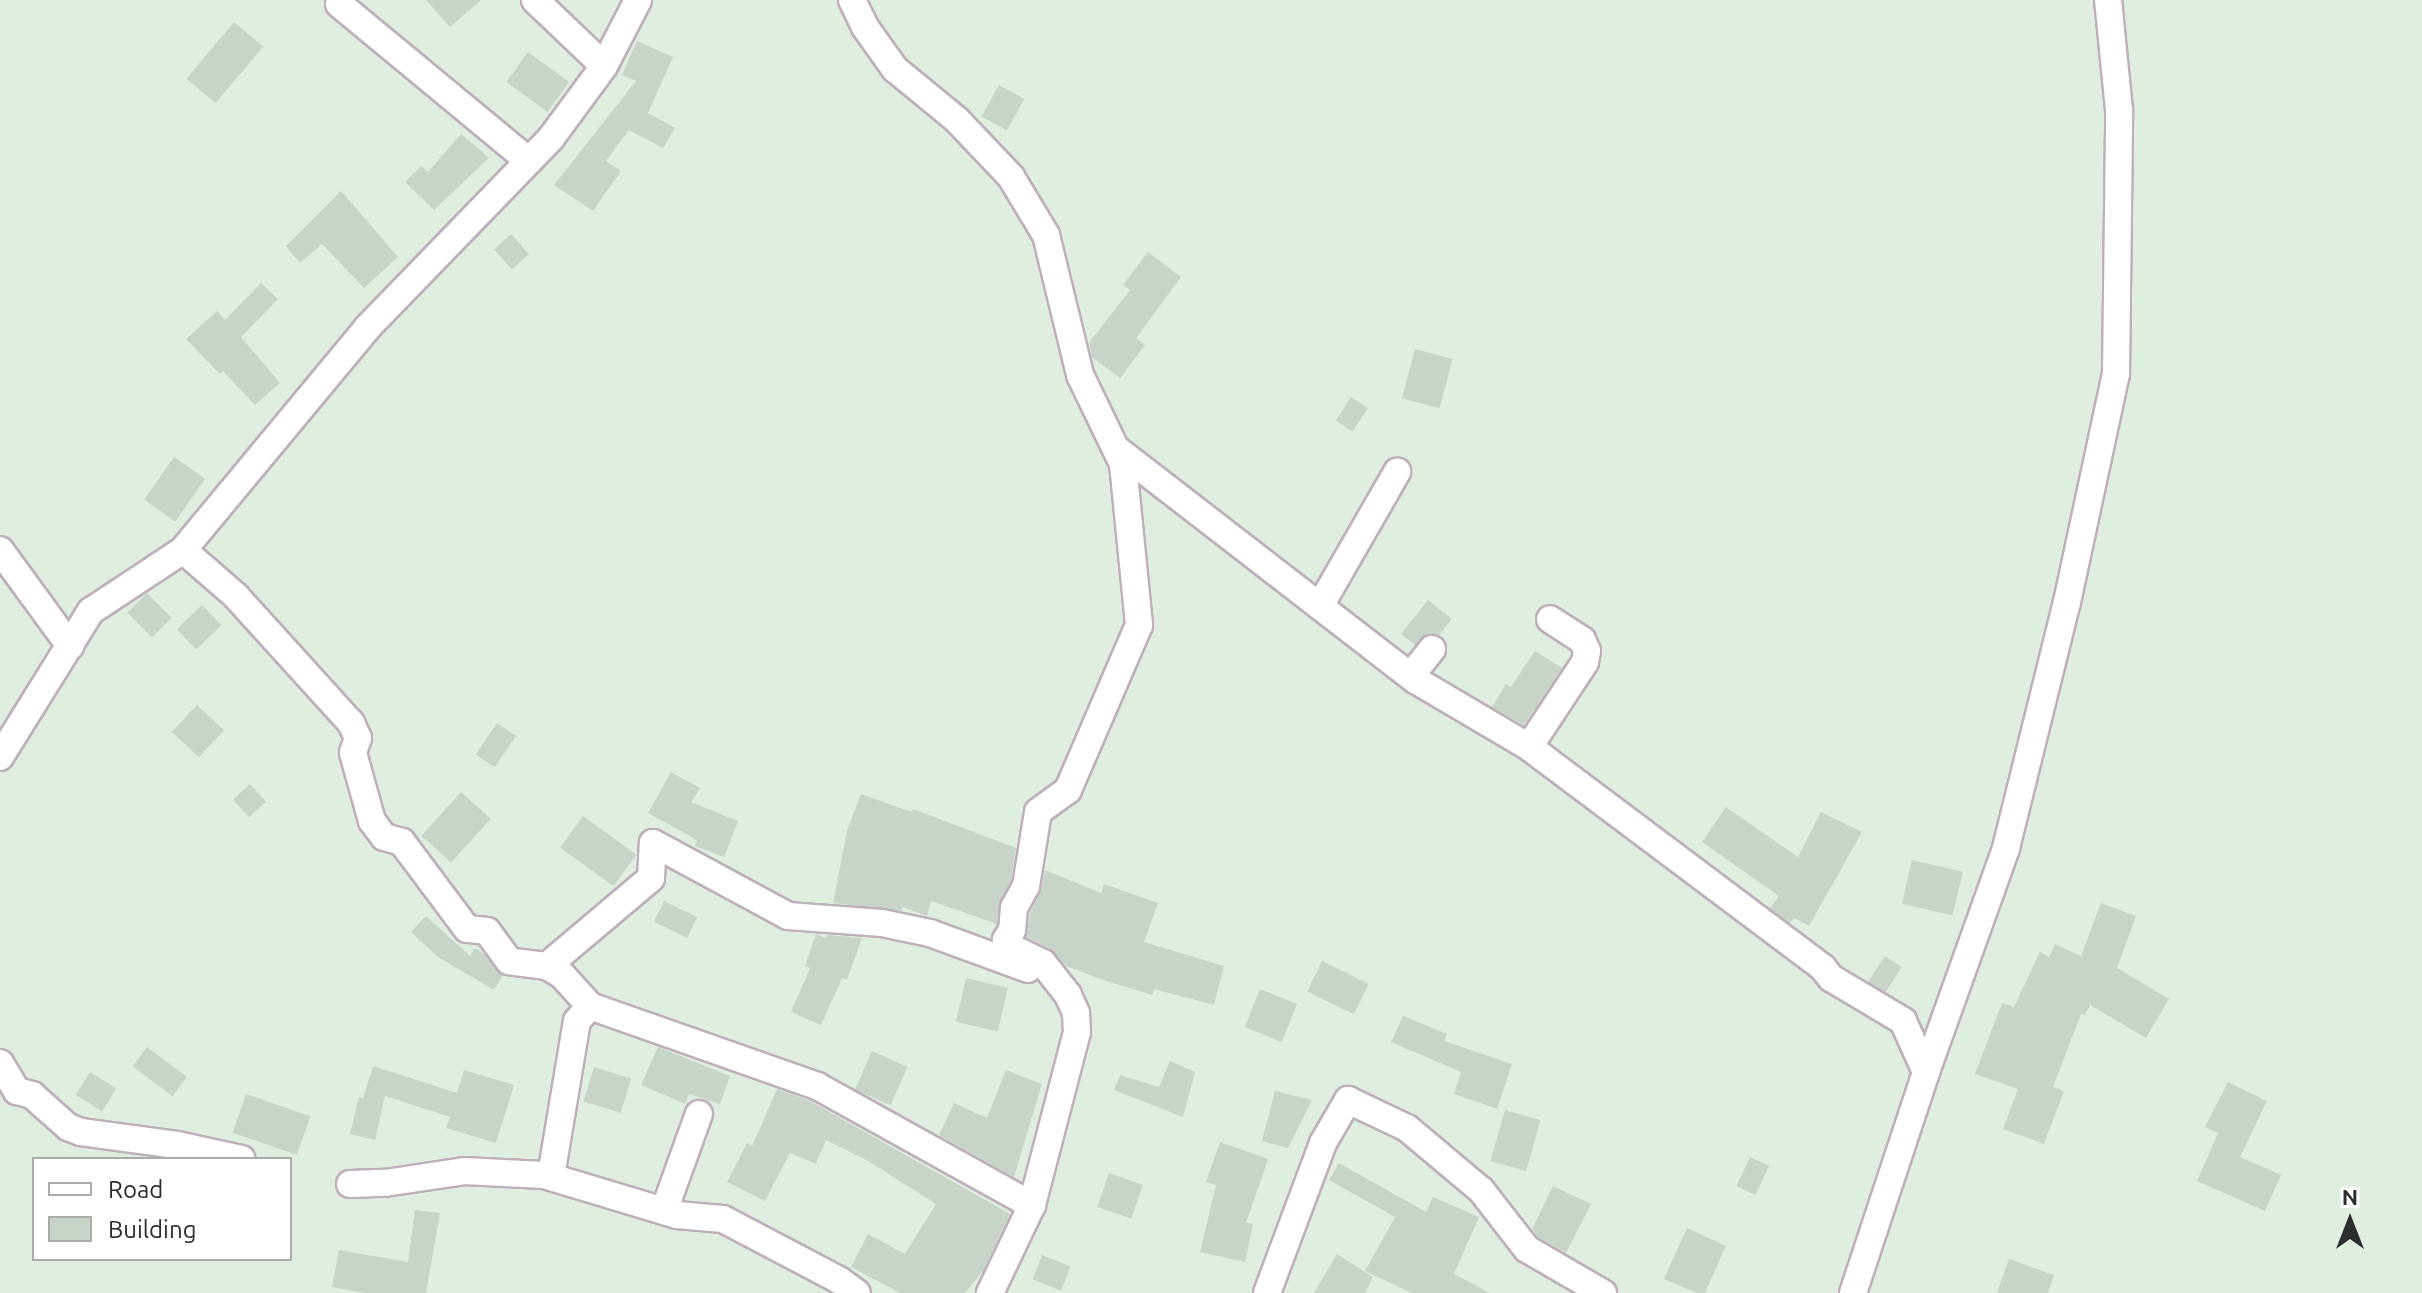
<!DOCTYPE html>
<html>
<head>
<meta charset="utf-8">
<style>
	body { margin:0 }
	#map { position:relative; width:2422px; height:1293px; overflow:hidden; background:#dfefdf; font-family:Ubuntu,sans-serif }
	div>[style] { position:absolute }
	.building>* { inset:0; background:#c7d5c8; transform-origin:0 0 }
	.roads { filter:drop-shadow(2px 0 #beafba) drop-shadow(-2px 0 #beafba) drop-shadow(0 2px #beafba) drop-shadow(0 -2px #beafba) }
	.minor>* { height:26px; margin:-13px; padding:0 13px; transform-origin:13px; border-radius:13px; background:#fff }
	span { translate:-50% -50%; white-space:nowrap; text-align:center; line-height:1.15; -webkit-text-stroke:6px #fff; paint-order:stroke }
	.legend { position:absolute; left:32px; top:1157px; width:260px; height:104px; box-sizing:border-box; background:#fff; border:2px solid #ababab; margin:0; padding:10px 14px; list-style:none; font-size:24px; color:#2d2d2d }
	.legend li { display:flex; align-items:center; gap:16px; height:40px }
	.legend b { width:40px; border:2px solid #ababab }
	.north { position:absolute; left:2310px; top:1181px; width:80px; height:80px; -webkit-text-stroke:6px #fff; paint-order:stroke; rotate:0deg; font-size:22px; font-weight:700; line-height:32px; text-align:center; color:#2d2d2d }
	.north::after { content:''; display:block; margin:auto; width:28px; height:36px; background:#2d2d2d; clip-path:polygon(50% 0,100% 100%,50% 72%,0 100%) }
</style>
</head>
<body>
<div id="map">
	<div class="building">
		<i style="clip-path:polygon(426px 0,481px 0,450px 27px)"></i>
		<i style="left:234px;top:22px;width:38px;height:74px;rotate:40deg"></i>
		<i style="clip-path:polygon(637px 41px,673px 57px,648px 113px,675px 128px,663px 148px,629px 130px,606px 161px,621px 171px,593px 211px,554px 185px,636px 81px,622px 75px)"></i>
		<i style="left:528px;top:52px;width:51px;height:37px;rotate:36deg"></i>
		<i style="left:999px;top:85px;width:29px;height:36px;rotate:29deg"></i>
		<i style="clip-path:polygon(461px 134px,489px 158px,434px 210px,405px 182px,421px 166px,428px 172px)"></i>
		<i style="clip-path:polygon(341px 191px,398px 257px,364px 288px,322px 244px,300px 263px,286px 246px)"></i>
		<i style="left:511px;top:234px;width:27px;height:23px;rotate:48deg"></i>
		<i style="clip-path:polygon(1148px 252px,1181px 277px,1136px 338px,1145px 345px,1120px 378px,1092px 357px,1089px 343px,1130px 290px,1123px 285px)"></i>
		<i style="clip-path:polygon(261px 283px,278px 299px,241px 337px,280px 383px,255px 405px,223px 371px,220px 374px,186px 339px,217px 311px,225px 320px)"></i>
		<i style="left:1415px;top:349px;width:39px;height:51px;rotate:15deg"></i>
		<i style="left:1351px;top:397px;width:20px;height:28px;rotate:33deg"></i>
		<i style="left:174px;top:457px;width:38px;height:52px;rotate:35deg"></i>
		<i style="left:147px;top:593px;width:35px;height:28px;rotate:45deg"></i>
		<i style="clip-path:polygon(1428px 600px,1452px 619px,1439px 635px,1425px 635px,1415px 645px,1401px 634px)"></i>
		<i style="left:202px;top:605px;width:28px;height:35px;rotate:46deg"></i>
		<i style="clip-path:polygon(1535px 651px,1562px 668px,1524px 725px,1492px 707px,1506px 684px,1511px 687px)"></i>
		<i style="left:197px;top:705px;width:37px;height:37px;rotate:43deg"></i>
		<i style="left:497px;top:723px;width:23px;height:38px;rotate:34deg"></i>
		<i style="clip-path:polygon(671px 772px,700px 788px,691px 802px,738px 821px,724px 857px,695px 846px,697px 840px,648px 813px)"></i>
		<i style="left:250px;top:784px;width:24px;height:23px;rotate:48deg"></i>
		<i style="left:461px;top:792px;width:40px;height:59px;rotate:42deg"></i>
		<i style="clip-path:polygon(861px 794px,912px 812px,913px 809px,1016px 848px,1011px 881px,1000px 901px,997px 924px,931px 901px,927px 916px,903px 907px,901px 911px,833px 903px,847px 831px)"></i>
		<i style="clip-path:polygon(1726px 807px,1798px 857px,1821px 812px,1862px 832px,1809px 926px,1794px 918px,1790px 923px,1770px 908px,1779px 896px,1702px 842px)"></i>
		<i style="left:583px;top:816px;width:66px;height:39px;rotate:36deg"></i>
		<i style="left:1912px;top:860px;width:52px;height:45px;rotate:13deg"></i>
		<i style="clip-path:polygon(1045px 870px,1101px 893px,1104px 884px,1158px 903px,1144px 942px,1224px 966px,1214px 1005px,1154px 989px,1152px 995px,1106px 981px,1066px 966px,1051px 949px,1026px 937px,1030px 913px,1040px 893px)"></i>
		<i style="left:664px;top:901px;width:37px;height:23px;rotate:26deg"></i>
		<i style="clip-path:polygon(2101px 903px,2136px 916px,2117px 968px,2169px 999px,2146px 1038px,2090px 1005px,2085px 1015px,2081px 1014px,2053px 1087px,2064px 1091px,2044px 1144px,2003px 1129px,2018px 1089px,1975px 1074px,2002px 1003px,2014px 1007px,2040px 952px,2049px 957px,2055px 944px,2081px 956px)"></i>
		<i style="clip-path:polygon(426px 916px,470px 956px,475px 948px,484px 954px,503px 975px,494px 990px,438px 957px,411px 932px)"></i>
		<i style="clip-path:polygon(816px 934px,826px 938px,827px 935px,862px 938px,847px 980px,842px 978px,821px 1025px,791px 1012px,810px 968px,805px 966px)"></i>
		<i style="left:1885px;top:956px;width:20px;height:31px;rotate:33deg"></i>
		<i style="left:1322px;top:961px;width:52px;height:34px;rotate:26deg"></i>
		<i style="left:966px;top:978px;width:43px;height:45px;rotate:13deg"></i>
		<i style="left:1260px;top:989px;width:40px;height:41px;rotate:22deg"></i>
		<i style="clip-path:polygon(1403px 1016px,1447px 1034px,1444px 1041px,1512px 1064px,1497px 1109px,1454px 1094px,1461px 1072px,1391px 1042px)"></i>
		<i style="left:147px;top:1047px;width:50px;height:24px;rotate:37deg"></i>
		<i style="clip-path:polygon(658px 1047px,730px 1076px,720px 1104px,689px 1094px,685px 1104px,641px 1085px)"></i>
		<i style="left:872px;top:1051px;width:39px;height:42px;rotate:24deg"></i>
		<i style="clip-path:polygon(1170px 1061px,1195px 1072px,1183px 1117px,1114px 1090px,1120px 1075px,1159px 1087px)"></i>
		<i style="clip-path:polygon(373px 1066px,457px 1093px,464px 1070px,514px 1085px,496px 1143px,446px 1128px,450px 1117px,385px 1096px,375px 1140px,350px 1134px,359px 1097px,363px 1098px)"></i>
		<i style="left:594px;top:1067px;width:39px;height:36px;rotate:17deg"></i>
		<i style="clip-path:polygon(1006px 1070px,1042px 1084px,1014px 1177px,939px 1135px,954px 1103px,987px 1118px)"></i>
		<i style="left:90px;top:1072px;width:31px;height:27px;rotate:32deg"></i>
		<i style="clip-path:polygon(2228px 1082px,2267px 1101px,2240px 1157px,2281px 1175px,2265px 1211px,2197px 1181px,2218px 1133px,2205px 1127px)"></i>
		<i style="clip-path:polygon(777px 1089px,810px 1101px,1010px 1214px,983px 1271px,965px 1293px,900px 1293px,851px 1267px,868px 1234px,905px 1254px,936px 1204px,870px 1162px,826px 1140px,816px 1164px,790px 1153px,765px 1201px,727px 1182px,747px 1143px,752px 1146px)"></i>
		<i style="clip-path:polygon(1275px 1091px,1312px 1100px,1288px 1148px,1262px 1141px)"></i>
		<i style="left:246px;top:1094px;width:68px;height:41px;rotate:19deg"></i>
		<i style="left:1505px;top:1110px;width:37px;height:53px;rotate:16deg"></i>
		<i style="clip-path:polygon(1220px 1142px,1268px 1159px,1246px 1223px,1253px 1224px,1245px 1262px,1200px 1252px,1216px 1185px,1206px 1182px)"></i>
		<i style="left:1750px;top:1157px;width:21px;height:32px;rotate:25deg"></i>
		<i style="clip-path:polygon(1339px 1163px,1426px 1212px,1433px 1197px,1479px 1217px,1454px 1274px,1490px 1293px,1412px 1293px,1365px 1271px,1395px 1217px,1329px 1180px)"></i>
		<i style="left:1109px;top:1173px;width:36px;height:36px;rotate:19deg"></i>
		<i style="clip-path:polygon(1553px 1186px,1591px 1204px,1566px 1253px,1538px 1237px,1532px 1229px)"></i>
		<i style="clip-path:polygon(415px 1210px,440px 1213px,426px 1293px,365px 1293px,332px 1287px,339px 1250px,408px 1262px)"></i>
		<i style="clip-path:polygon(1687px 1228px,1726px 1246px,1705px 1293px,1697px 1293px,1664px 1279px)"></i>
		<i style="clip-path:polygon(1337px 1254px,1373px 1277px,1365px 1293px,1314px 1293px)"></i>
		<i style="left:1042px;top:1255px;width:31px;height:26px;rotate:22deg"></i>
		<i style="clip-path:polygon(2009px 1259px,2054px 1275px,2048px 1293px,1997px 1293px)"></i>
	</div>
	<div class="roads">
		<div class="minor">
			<i style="left:535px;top:0;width:95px;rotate:43.7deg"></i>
			<i style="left:852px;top:0;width:30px;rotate:64deg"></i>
			<i style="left:865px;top:27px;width:52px;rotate:54.5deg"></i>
			<i style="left:895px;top:69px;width:80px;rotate:39.4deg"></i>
			<i style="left:957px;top:120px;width:79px;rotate:46.5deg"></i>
			<i style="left:1011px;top:177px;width:68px;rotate:58.9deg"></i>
			<i style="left:1046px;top:235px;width:144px;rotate:76.3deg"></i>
			<i style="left:1080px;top:375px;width:99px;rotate:64.2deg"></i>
			<i style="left:1123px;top:464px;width:162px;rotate:84.3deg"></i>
			<i style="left:1139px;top:625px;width:180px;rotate:113.3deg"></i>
			<i style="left:1068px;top:790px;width:37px;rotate:144deg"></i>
			<i style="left:1038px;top:812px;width:75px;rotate:99.2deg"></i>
			<i style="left:1026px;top:886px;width:25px;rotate:119deg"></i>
			<i style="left:1014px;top:908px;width:22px;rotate:95deg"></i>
			<i style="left:1012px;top:930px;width:12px;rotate:121deg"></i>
			<i style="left:1006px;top:940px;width:12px;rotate:48deg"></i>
			<i style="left:1014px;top:949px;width:32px;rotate:26deg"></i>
			<i style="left:1043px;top:963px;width:41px;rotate:52deg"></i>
			<i style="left:1068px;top:995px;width:20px;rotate:66deg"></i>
			<i style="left:1076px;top:1013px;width:19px;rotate:87deg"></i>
			<i style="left:1077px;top:1032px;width:179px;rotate:104.6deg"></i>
			<i style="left:1032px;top:1205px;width:98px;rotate:115.5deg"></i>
			<i style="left:339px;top:4px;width:246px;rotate:39.6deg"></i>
			<i style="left:1119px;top:451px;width:376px;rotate:37.7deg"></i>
			<i style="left:0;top:550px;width:119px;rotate:53.9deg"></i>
			<i style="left:1320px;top:606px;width:155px;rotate:-60.1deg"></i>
			<i style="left:1432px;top:649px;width:28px;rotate:128deg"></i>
			<i style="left:1415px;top:671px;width:10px;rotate:79deg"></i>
			<i style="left:1417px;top:681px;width:130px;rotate:30.5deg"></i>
			<i style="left:1529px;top:747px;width:368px;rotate:36.9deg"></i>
			<i style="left:1823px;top:968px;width:13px;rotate:51deg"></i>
			<i style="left:1831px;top:978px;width:84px;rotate:30.8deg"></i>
			<i style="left:1903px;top:1021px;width:56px;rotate:65.7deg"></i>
			<i style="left:1529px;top:747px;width:102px;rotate:-56.6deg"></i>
			<i style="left:1585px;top:662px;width:11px;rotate:-80deg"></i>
			<i style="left:1587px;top:651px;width:12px;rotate:-114deg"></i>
			<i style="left:1582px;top:640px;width:38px;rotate:-147deg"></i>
			<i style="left:0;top:757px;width:172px;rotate:-58.1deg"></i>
			<i style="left:91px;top:611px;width:110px;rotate:-33.5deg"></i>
			<i style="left:547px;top:966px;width:136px;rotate:-40.2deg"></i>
			<i style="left:651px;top:878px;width:35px;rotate:-87deg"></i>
			<i style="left:653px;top:843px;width:153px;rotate:28.4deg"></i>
			<i style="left:788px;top:916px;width:94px;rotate:4.3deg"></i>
			<i style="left:882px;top:923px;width:49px;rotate:11.8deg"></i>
			<i style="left:930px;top:933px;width:104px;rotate:20.2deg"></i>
			<i style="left:590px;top:1006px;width:241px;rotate:19.4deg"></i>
			<i style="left:817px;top:1086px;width:246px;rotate:29deg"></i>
			<i style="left:0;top:1063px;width:33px;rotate:59deg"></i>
			<i style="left:17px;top:1091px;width:16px;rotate:15deg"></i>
			<i style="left:32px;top:1095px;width:48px;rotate:41.6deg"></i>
			<i style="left:68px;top:1127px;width:14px;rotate:21deg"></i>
			<i style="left:81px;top:1132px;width:97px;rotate:7.7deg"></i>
			<i style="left:177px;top:1145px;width:66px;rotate:12.2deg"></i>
			<i style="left:551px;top:1176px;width:157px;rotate:-80.5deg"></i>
			<i style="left:577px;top:1021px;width:20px;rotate:-49deg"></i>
			<i style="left:590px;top:1006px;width:42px;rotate:-132.1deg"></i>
			<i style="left:562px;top:975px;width:17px;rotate:-149deg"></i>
			<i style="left:547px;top:966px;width:38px;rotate:-173deg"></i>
			<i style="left:509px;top:961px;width:37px;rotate:-126deg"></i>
			<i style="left:487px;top:931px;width:20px;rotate:-174deg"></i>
			<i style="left:467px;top:929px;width:109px;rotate:-126.8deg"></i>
			<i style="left:402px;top:842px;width:19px;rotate:-164deg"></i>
			<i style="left:384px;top:837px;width:20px;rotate:-127deg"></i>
			<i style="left:372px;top:821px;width:71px;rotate:-105.6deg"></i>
			<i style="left:353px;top:753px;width:16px;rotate:-72deg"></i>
			<i style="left:358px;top:738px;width:17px;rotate:-115deg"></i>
			<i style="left:351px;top:723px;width:171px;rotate:-132.2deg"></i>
			<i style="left:236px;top:596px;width:70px;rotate:-139deg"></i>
			<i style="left:183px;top:550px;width:288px;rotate:-50.3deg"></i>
			<i style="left:367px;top:328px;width:264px;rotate:-45.9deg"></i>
			<i style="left:551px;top:138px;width:89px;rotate:-53.6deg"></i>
			<i style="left:604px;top:66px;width:74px;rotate:-62.7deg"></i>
			<i style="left:350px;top:1184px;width:35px;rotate:-2deg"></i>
			<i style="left:385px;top:1183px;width:80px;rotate:-8.6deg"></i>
			<i style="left:464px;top:1171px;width:80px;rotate:2.9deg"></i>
			<i style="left:544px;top:1175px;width:139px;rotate:16.7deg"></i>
			<i style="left:677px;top:1215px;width:46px;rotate:5deg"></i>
			<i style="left:723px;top:1219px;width:131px;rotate:27.7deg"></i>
			<i style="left:839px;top:1280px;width:22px;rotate:36deg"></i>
			<i style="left:664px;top:1211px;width:103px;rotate:-70.2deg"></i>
			<i style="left:1267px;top:1293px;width:160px;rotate:-69.5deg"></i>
			<i style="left:1323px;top:1143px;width:50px;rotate:-59.8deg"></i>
			<i style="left:1348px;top:1100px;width:65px;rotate:25.4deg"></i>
			<i style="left:1407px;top:1128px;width:97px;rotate:40deg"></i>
			<i style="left:1481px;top:1190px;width:75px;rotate:52.1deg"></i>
			<i style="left:1527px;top:1249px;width:88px;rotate:30.1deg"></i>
			<i style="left:1853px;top:1293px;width:233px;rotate:-71.7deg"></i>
			<i style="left:1926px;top:1072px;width:238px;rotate:-70.3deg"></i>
			<i style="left:2006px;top:848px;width:253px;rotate:-76.1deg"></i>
			<i style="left:2067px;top:602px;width:233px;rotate:-77.9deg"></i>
			<i style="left:2116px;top:374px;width:264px;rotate:-89.3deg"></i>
			<i style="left:2119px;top:110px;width:111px;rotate:-95.7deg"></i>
		</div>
	</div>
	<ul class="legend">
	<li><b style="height:10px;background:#fff"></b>Road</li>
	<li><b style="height:22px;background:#c7d5c8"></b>Building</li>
	</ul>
	<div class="north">N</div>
</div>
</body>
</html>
